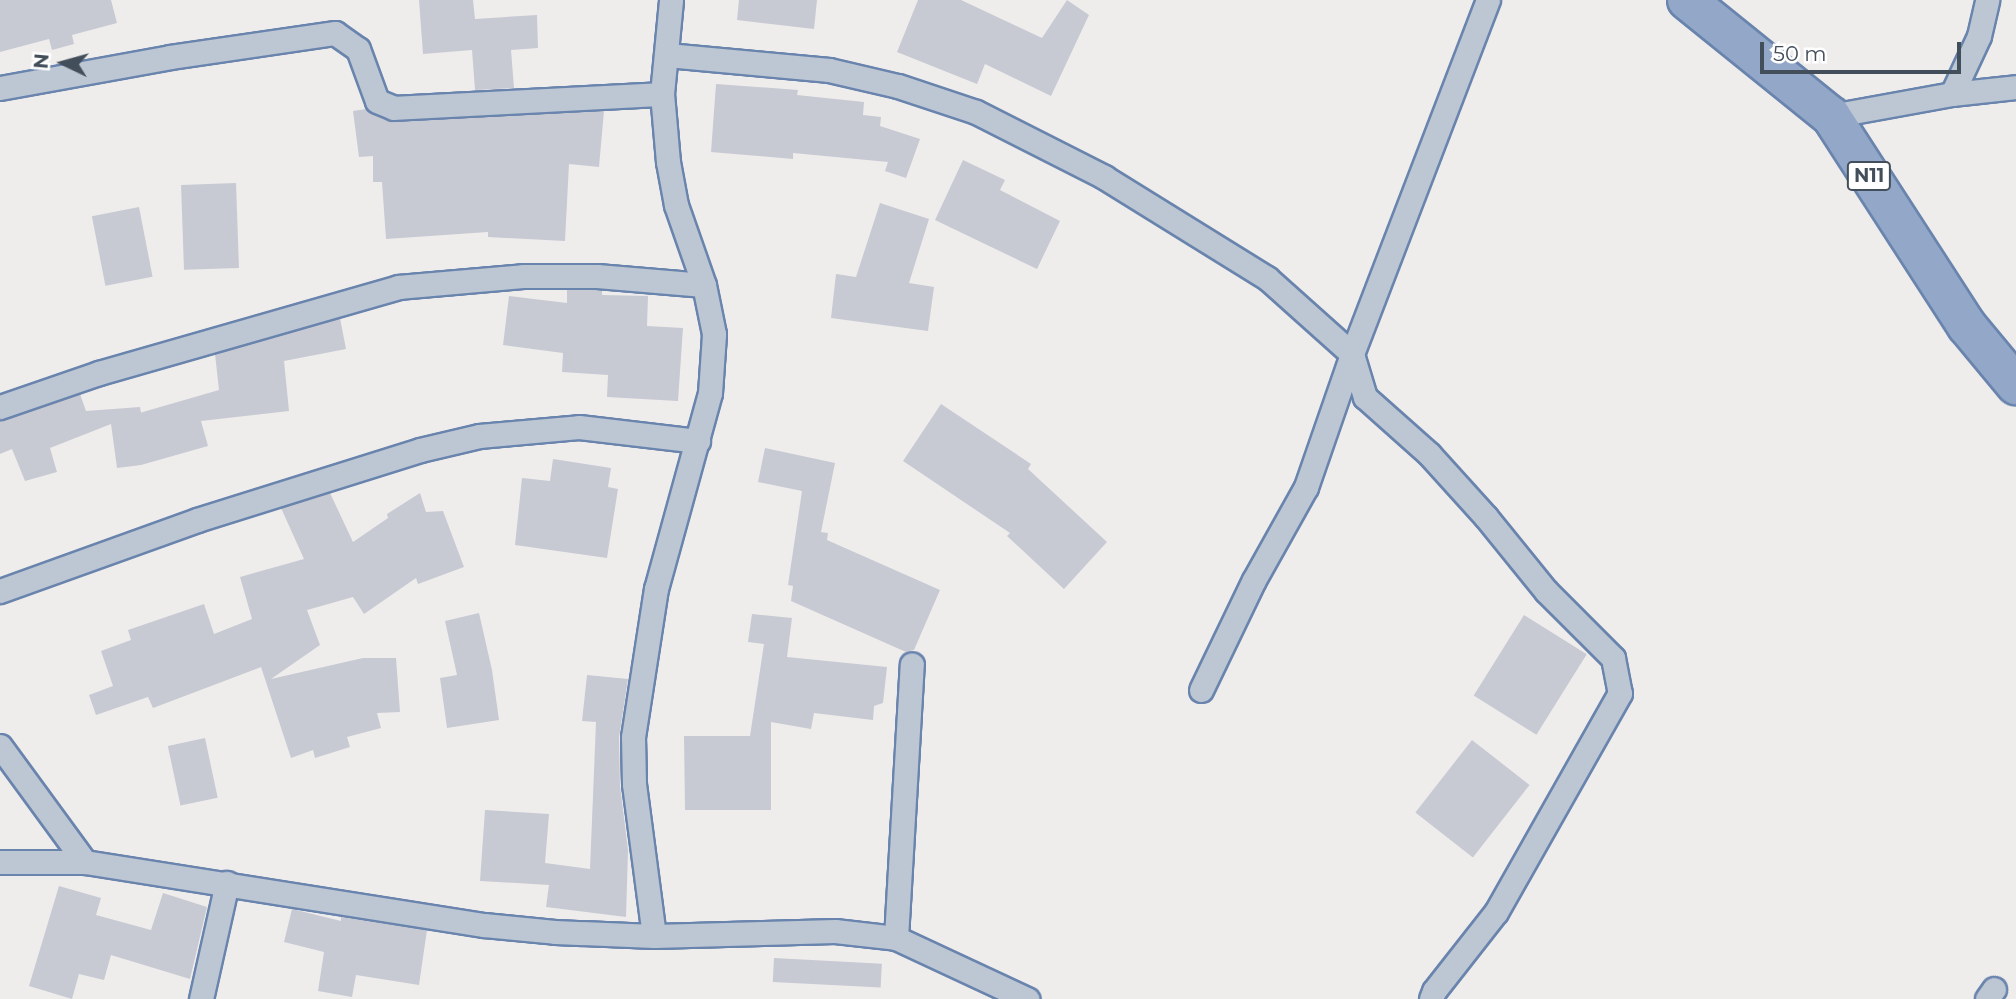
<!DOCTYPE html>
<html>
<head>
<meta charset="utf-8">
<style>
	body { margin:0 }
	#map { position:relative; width:2016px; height:999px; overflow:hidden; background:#efecec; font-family:Montserrat,sans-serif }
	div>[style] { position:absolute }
	.building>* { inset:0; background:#c7cad3; transform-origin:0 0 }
	.roads { filter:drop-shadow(2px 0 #6984ad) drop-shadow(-2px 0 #6984ad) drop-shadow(0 2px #6984ad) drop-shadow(0 -2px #6984ad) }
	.minor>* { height:23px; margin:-11.5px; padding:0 11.5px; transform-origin:11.5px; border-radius:11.5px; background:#bdc7d4 }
	.trunk>* { height:38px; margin:-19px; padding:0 19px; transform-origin:19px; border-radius:19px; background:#93a8c8 }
	span { translate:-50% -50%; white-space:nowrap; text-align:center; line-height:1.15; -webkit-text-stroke:7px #fff; paint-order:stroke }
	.shield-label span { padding:2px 5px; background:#fff; border:2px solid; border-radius:5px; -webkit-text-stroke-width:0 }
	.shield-label { font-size:19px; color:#434e5b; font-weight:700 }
	.north { position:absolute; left:28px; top:28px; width:70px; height:70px; -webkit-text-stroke:5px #fff; paint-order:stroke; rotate:275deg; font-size:19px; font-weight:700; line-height:28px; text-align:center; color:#434e5b }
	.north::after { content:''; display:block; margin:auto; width:24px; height:32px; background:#434e5b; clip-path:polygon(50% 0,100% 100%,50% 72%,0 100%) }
	.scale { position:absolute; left:1760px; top:42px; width:201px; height:32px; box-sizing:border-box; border:4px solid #434e5b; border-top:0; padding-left:9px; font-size:21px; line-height:24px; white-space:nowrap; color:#434e5b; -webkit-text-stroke:5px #fff; paint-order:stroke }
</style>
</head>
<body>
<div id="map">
	<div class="building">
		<i style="clip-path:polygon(0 0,111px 0,117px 23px,72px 35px,74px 44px,52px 50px,49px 39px,0 52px)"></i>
		<i style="clip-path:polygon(419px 0,473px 0,475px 19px,537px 15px,538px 48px,511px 50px,514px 88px,475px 90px,472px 50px,423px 54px)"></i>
		<i style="clip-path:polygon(739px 0,817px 0,814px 29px,737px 20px)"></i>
		<i style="clip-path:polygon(918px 0,961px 0,1042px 38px,1067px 0,1089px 15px,1051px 96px,985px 64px,977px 84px,897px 52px)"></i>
		<i style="clip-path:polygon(716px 84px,798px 90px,797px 95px,864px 102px,863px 115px,881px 117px,880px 126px,920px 139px,906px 178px,885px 171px,888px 162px,793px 153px,793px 159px,711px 152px)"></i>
		<i style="clip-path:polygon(366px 109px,395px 122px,604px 111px,599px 167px,569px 164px,565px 241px,488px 237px,488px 232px,386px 239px,382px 182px,373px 182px,373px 156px,359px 157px,353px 111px)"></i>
		<i style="clip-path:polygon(963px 160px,1005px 180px,1000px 190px,1060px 221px,1037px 269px,935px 220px)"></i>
		<i style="left:236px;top:183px;width:85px;height:55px;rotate:88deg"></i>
		<i style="clip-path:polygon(880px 203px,929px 219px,909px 283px,934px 287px,928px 331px,831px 318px,836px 274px,856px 277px)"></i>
		<i style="left:139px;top:207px;width:71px;height:48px;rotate:79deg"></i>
		<i style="clip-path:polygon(567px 290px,602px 290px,602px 295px,648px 296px,647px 326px,683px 328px,678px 401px,607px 397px,608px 375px,562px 372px,563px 353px,503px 345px,509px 296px,567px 303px)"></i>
		<i style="clip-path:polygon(340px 318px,346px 349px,284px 361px,289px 411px,201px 421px,208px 446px,141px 465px,117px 468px,111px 424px,50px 448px,57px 472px,25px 481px,12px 449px,0 454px,0 421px,80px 394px,86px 411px,140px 407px,141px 413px,136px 414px,219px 390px,215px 354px)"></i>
		<i style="clip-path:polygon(941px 404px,1031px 464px,1028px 469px,1107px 542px,1064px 589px,1007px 536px,1010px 533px,903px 461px)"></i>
		<i style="clip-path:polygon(765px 448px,835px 463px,821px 532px,828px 533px,827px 540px,940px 590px,914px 650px,906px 652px,791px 601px,793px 586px,788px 585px,802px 491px,758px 482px)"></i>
		<i style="clip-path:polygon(553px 459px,611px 468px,608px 487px,618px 489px,607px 558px,515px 545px,522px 478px,550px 481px)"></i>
		<i style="clip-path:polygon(330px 493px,353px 542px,388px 518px,387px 514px,420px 493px,426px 512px,443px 511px,464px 567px,418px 584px,416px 578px,364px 614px,353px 597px,307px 610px,320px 645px,271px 679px,363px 658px,396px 658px,400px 712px,377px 713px,381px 728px,347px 737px,350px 747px,315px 758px,313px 750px,291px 758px,261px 667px,153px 708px,148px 697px,96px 715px,89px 695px,113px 686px,101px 651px,131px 640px,128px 630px,204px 604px,214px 634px,252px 619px,240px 577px,304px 559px,281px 508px)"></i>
		<i style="clip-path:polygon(479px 613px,492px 670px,499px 720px,447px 728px,440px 678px,457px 675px,445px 621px)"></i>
		<i style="clip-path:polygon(752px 614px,792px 618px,787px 657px,887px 667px,883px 703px,874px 706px,873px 720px,814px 713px,811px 729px,771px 722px,771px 810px,685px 810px,684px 736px,750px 736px,764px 644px,748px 642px)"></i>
		<i style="left:1524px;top:615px;width:74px;height:95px;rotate:32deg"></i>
		<i style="clip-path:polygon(587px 675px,628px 679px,619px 737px,620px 786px,628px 850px,626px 917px,546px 907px,549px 885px,480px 881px,485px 810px,549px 814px,545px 863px,590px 869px,596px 722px,582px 721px)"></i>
		<i style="left:205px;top:738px;width:61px;height:38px;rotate:78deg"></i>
		<i style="left:1472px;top:740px;width:73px;height:92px;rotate:38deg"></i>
		<i style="clip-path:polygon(59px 886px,101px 898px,96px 915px,151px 930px,163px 893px,207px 907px,190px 979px,111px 955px,104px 980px,79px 974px,72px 999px,29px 986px)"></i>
		<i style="clip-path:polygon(292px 909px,341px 921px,341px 917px,427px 930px,419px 985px,356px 975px,352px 997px,318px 991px,324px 952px,284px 942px)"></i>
		<i style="left:774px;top:958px;width:108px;height:24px;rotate:3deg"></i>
	</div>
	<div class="roads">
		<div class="minor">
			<i style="left:667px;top:55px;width:163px;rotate:5.3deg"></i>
			<i style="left:829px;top:70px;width:71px;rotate:13.1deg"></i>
			<i style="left:898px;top:86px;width:82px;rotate:18.4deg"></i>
			<i style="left:976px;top:112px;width:144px;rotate:26.9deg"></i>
			<i style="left:1104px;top:177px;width:192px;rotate:31.8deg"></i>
			<i style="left:1267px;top:278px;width:114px;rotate:41.8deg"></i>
			<i style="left:1352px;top:354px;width:45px;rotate:73.2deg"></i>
			<i style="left:1365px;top:397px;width:86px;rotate:41.7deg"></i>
			<i style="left:1429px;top:454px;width:85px;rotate:47.9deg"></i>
			<i style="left:1486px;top:517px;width:95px;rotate:51deg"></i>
			<i style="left:1546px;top:591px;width:95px;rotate:45deg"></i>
			<i style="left:1613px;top:658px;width:36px;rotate:79deg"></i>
			<i style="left:1620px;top:693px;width:252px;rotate:119.5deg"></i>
			<i style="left:1496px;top:912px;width:100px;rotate:128.1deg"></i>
			<i style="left:1434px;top:991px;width:9px;rotate:111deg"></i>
			<i style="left:0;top:88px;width:173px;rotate:-10.3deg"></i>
			<i style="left:170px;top:57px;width:167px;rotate:-8.3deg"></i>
			<i style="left:335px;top:33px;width:28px;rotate:35deg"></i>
			<i style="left:358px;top:49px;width:55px;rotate:69.9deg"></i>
			<i style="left:377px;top:101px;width:18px;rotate:22deg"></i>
			<i style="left:394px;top:108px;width:268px;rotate:-3deg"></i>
			<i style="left:1952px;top:94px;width:64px;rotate:-6.2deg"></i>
			<i style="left:1831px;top:116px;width:123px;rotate:-10.3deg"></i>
			<i style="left:1952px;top:94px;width:64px;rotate:-65deg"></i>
			<i style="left:1979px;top:36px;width:37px;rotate:-77deg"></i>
			<i style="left:0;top:407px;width:105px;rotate:-19deg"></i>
			<i style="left:99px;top:373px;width:311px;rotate:-16deg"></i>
			<i style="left:398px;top:287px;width:125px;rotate:-5deg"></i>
			<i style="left:523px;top:276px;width:74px"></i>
			<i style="left:597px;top:276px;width:107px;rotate:4.8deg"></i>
			<i style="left:0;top:591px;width:209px;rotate:-19.8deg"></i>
			<i style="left:197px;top:520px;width:234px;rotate:-17.4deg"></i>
			<i style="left:420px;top:450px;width:61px;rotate:-13.3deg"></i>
			<i style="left:479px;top:436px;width:100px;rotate:-5.1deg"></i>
			<i style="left:579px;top:427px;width:120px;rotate:6.7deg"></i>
			<i style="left:1201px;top:690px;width:122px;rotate:-64.3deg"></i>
			<i style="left:1254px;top:580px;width:107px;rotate:-60.8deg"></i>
			<i style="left:1306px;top:487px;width:141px;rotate:-70.9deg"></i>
			<i style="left:1352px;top:354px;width:379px;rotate:-69deg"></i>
			<i style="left:0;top:746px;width:144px;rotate:53.8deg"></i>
			<i style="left:0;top:862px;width:85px"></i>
			<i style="left:85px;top:862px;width:404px;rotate:9deg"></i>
			<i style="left:484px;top:925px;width:71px;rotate:5.6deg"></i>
			<i style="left:555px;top:932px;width:99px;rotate:2.3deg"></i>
			<i style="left:654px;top:936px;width:181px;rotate:-1.6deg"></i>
			<i style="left:835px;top:931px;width:61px;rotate:6.5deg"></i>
			<i style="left:896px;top:938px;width:145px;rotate:25deg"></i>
			<i style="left:654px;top:936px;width:153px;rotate:-97.5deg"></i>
			<i style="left:634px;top:784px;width:47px;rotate:-91.2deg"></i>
			<i style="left:633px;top:737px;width:150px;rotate:-81.2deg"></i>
			<i style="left:656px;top:589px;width:203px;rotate:-74.6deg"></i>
			<i style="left:710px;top:393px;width:59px;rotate:-86.1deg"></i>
			<i style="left:714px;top:334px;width:50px;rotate:-101.5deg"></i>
			<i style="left:704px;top:285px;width:85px;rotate:-109.3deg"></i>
			<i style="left:676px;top:205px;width:44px;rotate:-100.5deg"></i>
			<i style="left:668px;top:162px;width:68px;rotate:-95deg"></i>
			<i style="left:662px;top:94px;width:94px;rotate:-84.5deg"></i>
			<i style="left:896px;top:938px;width:274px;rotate:-86.7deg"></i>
			<i style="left:201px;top:999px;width:119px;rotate:-77.4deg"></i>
			<i style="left:1987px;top:999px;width:12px;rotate:-55deg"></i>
		</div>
		<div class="trunk">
			<i style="left:1687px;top:0;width:185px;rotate:38.9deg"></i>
			<i style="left:1831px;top:116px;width:250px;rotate:57.1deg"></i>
			<i style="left:1967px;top:326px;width:77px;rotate:50.3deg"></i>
		</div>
	</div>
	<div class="shield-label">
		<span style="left:1869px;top:176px">N11</span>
	</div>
	<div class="north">N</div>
	<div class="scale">50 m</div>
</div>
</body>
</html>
